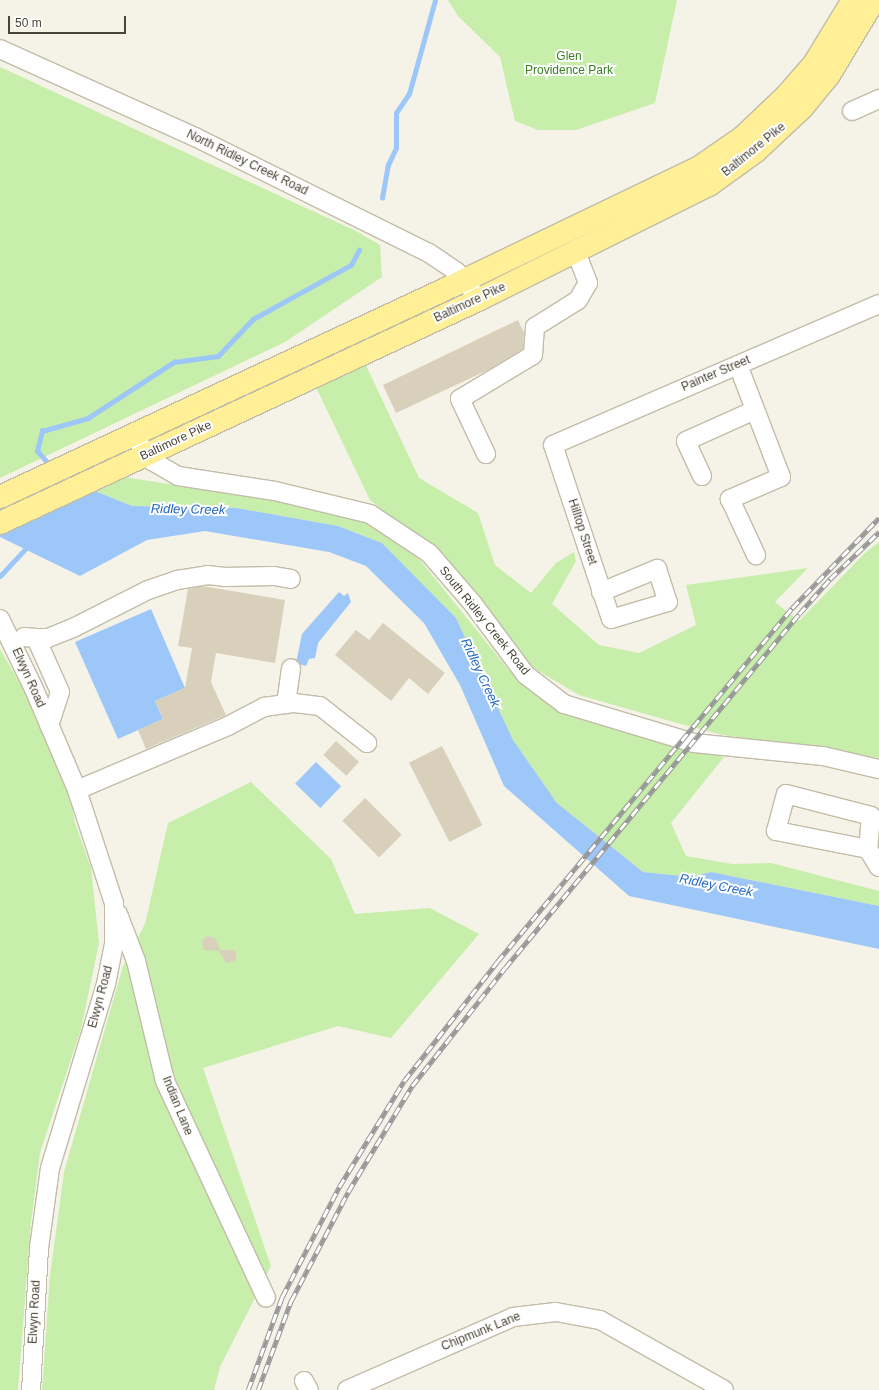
<!DOCTYPE html>
<html>
<head>
<meta charset="utf-8">
<style>
	body { margin:0 }
	#map { position:relative; width:879px; height:1390px; overflow:hidden; background:#f5f3e7; font-family:Helvetica,sans-serif }
	div>[style] { position:absolute }
	.green>* { inset:0; background:#c7eeab }
	.water>* { inset:0; background:#9dc7f8; transform-origin:0 0 }
	.stream>* { height:4.5px; margin:-2.25px; padding:0 2.25px; transform-origin:2.25px; border-radius:2.25px; background:#9dc7f8 }
	.building>* { inset:0; background:#d8d0bb; transform-origin:0 0 }
	.roads { filter:drop-shadow(1px 0 #c2bca8) drop-shadow(-1px 0 #c2bca8) drop-shadow(0 1px #c2bca8) drop-shadow(0 -1px #c2bca8) }
	.minor>* { height:18px; margin:-9px; padding:0 9px; transform-origin:9px; border-radius:9px; background:#fff }
	.major>* { height:22px; margin:-11px; padding:0 11px; transform-origin:11px; border-radius:11px; background:#ffef96 }
	.rail>* { height:4.5px; margin-top:-2.25px; transform-origin:0; background:repeating-linear-gradient(90deg,#fff 0 9px,#979797 0 18px); box-sizing:border-box; border-block:1px solid #979797 }
	span { translate:-50% -50%; white-space:nowrap; text-align:center; line-height:1.15; -webkit-text-stroke:4px #fff; paint-order:stroke }
	.park-label { font-size:12px; color:#398121 }
	.street-label { font-size:12px; color:#494435 }
	.water-label { font-size:13px; color:#2269c1; font-style:italic }
	.scale { position:absolute; left:8px; top:16px; width:118px; height:18px; box-sizing:border-box; border:2px solid #494435; border-top:0; padding-left:5px; font-size:12px; line-height:14px; white-space:nowrap; color:#494435; -webkit-text-stroke:3px #fff; paint-order:stroke }
</style>
</head>
<body>
<div id="map">
	<div class="green">
		<i style="clip-path:polygon(448px 0,677px 0,655px 103px,576px 130px,538px 130px,515px 121px,500px 57px,458px 16px)"></i>
		<i style="clip-path:polygon(0 67px,356px 231px,380px 245px,382px 277px,285px 342px,0 478px)"></i>
		<i style="clip-path:polygon(363px 359px,419px 478px,478px 513px,495px 565px,531px 593px,556px 563px,574px 552px,576px 561px,552px 604px,599px 645px,639px 653px,696px 625px,686px 585px,808px 568px,775px 602px,799px 621px,865px 553px,879px 542px,879px 758px,723px 735px,677px 723px,579px 695px,532px 667px,432px 549px,370px 500px,314px 383px)"></i>
		<i style="clip-path:polygon(124px 477px,321px 508px,362px 518px,420px 560px,508px 669px,539px 698px,573px 716px,724px 757px,671px 823px,686px 856px,732px 864px,771px 863px,879px 891px,879px 906px,711px 872px,691px 877px,643px 872px,557px 803px,513px 740px,456px 618px,382px 543px,338px 526px,237px 508px,132px 506px,95px 491px)"></i>
		<i style="clip-path:polygon(0 649px,25px 692px,69px 791px,75px 823px,91px 868px,99px 943px,81px 1029px,40px 1153px,31px 1222px,18px 1390px,0 1390px)"></i>
		<i style="clip-path:polygon(251px 782px,331px 859px,355px 914px,430px 908px,479px 934px,391px 1038px,338px 1026px,203px 1068px,271px 1266px,220px 1367px,214px 1390px,42px 1390px,50px 1276px,64px 1172px,123px 966px,145px 924px,168px 823px)"></i>
	</div>
	<div class="water">
		<i style="clip-path:polygon(95px 491px,132px 506px,237px 508px,338px 526px,382px 543px,456px 618px,513px 740px,557px 803px,643px 872px,691px 877px,711px 872px,879px 906px,879px 949px,629px 896px,504px 786px,460px 685px,424px 623px,366px 566px,329px 552px,205px 531px,147px 540px,80px 576px,0 537px,0 494px,35px 519px)"></i>
		<i style="clip-path:polygon(339px 592px,344px 596px,348px 593px,351px 602px,318px 643px,315px 658px,309px 659px,306px 666px,296px 663px,302px 634px)"></i>
		<i style="clip-path:polygon(151px 609px,185px 688px,155px 701px,163px 719px,118px 739px,75px 642px)"></i>
		<i style="left:316px;top:762px;width:35px;height:30px;rotate:44deg"></i>
	</div>
	<div class="stream">
		<i style="left:382px;top:198px;width:34px;rotate:-80deg"></i>
		<i style="left:388px;top:165px;width:19px;rotate:-65deg"></i>
		<i style="left:396px;top:148px;width:35px;rotate:-90deg"></i>
		<i style="left:396px;top:113px;width:23px;rotate:-56deg"></i>
		<i style="left:409px;top:94px;width:98px;rotate:-74.5deg"></i>
		<i style="left:51px;top:467px;width:21px;rotate:-131deg"></i>
		<i style="left:37px;top:451px;width:21px;rotate:-76deg"></i>
		<i style="left:42px;top:431px;width:48px;rotate:-15.8deg"></i>
		<i style="left:88px;top:418px;width:103px;rotate:-33.1deg"></i>
		<i style="left:174px;top:362px;width:44px;rotate:-7.8deg"></i>
		<i style="left:218px;top:356px;width:51px;rotate:-46.6deg"></i>
		<i style="left:253px;top:319px;width:112px;rotate:-28.9deg"></i>
		<i style="left:351px;top:265px;width:17px;rotate:-62deg"></i>
		<i style="left:0;top:576px;width:42px;rotate:-46.9deg"></i>
	</div>
	<div class="building">
		<i style="clip-path:polygon(518px 320px,524px 333px,523px 349px,490px 369px,396px 413px,383px 385px)"></i>
		<i style="clip-path:polygon(202px 586px,285px 600px,275px 663px,216px 653px,211px 682px,226px 715px,146px 749px,138px 730px,163px 719px,155px 701px,185px 688px,192px 648px,178px 646px,188px 589px)"></i>
		<i style="clip-path:polygon(383px 623px,445px 673px,428px 694px,409px 678px,391px 701px,335px 655px,356px 630px,369px 640px)"></i>
		<i style="left:336px;top:741px;width:31px;height:19px;rotate:42deg"></i>
		<i style="left:442px;top:746px;width:89px;height:37px;rotate:63deg"></i>
		<i style="left:365px;top:798px;width:52px;height:32px;rotate:45deg"></i>
		<i style="clip-path:polygon(207px 936px,215px 938px,220px 950px,234px 950px,237px 954px,235px 961px,226px 963px,219px 951px,204px 950px,202px 941px)"></i>
	</div>
	<div class="roads">
		<div class="minor">
			<i style="left:0;top:49px;width:214px;rotate:24.3deg"></i>
			<i style="left:195px;top:137px;width:261px;rotate:26.4deg"></i>
			<i style="left:429px;top:253px;width:32px;rotate:34deg"></i>
			<i style="left:456px;top:271px;width:13px;rotate:45deg"></i>
			<i style="left:465px;top:280px;width:24px;rotate:57deg"></i>
			<i style="left:852px;top:111px;width:30px;rotate:-24deg"></i>
			<i style="left:738px;top:365px;width:120px;rotate:69deg"></i>
			<i style="left:781px;top:477px;width:56px;rotate:156.7deg"></i>
			<i style="left:730px;top:499px;width:62px;rotate:65.1deg"></i>
			<i style="left:133px;top:435px;width:32px;rotate:54deg"></i>
			<i style="left:152px;top:461px;width:30px;rotate:30deg"></i>
			<i style="left:178px;top:476px;width:98px;rotate:8.8deg"></i>
			<i style="left:275px;top:491px;width:98px;rotate:13.6deg"></i>
			<i style="left:370px;top:514px;width:71px;rotate:33.5deg"></i>
			<i style="left:429px;top:553px;width:67px;rotate:49.2deg"></i>
			<i style="left:473px;top:604px;width:89px;rotate:53.3deg"></i>
			<i style="left:526px;top:675px;width:48px;rotate:37.3deg"></i>
			<i style="left:564px;top:704px;width:136px;rotate:16.7deg"></i>
			<i style="left:694px;top:743px;width:130px;rotate:5.8deg"></i>
			<i style="left:823px;top:756px;width:57px;rotate:13.1deg"></i>
			<i style="left:486px;top:454px;width:61px;rotate:-115.3deg"></i>
			<i style="left:460px;top:399px;width:85px;rotate:-31.1deg"></i>
			<i style="left:533px;top:355px;width:28px;rotate:-86deg"></i>
			<i style="left:535px;top:327px;width:51px;rotate:-32.1deg"></i>
			<i style="left:578px;top:300px;width:20px;rotate:-60deg"></i>
			<i style="left:588px;top:283px;width:33px;rotate:-111deg"></i>
			<i style="left:702px;top:476px;width:38px;rotate:-115deg"></i>
			<i style="left:686px;top:441px;width:76px;rotate:-24.2deg"></i>
			<i style="left:601px;top:592px;width:61px;rotate:-22.3deg"></i>
			<i style="left:657px;top:569px;width:35px;rotate:72deg"></i>
			<i style="left:668px;top:602px;width:59px;rotate:163.4deg"></i>
			<i style="left:611px;top:619px;width:183px;rotate:-108.4deg"></i>
			<i style="left:553px;top:445px;width:355px;rotate:-23.4deg"></i>
			<i style="left:0;top:619px;width:78px;rotate:64.1deg"></i>
			<i style="left:34px;top:689px;width:110px;rotate:66.9deg"></i>
			<i style="left:77px;top:790px;width:119px;rotate:71.9deg"></i>
			<i style="left:114px;top:903px;width:41px;rotate:90deg"></i>
			<i style="left:114px;top:944px;width:41px;rotate:101.3deg"></i>
			<i style="left:106px;top:984px;width:192px;rotate:106.9deg"></i>
			<i style="left:50px;top:1168px;width:81px;rotate:97.8deg"></i>
			<i style="left:39px;top:1248px;width:142px;rotate:93.2deg"></i>
			<i style="left:24px;top:637px;width:12px;rotate:5deg"></i>
			<i style="left:36px;top:638px;width:59px;rotate:66deg"></i>
			<i style="left:60px;top:692px;width:35px;rotate:108deg"></i>
			<i style="left:36px;top:638px;width:12px"></i>
			<i style="left:48px;top:638px;width:27px;rotate:-22deg"></i>
			<i style="left:73px;top:628px;width:84px;rotate:-26.9deg"></i>
			<i style="left:148px;top:590px;width:31px;rotate:-19deg"></i>
			<i style="left:177px;top:580px;width:30px;rotate:-9deg"></i>
			<i style="left:207px;top:575px;width:18px;rotate:6deg"></i>
			<i style="left:225px;top:577px;width:49px;rotate:-1.2deg"></i>
			<i style="left:274px;top:576px;width:17px;rotate:10deg"></i>
			<i style="left:286px;top:704px;width:36px;rotate:-82deg"></i>
			<i style="left:77px;top:790px;width:164px;rotate:-23deg"></i>
			<i style="left:228px;top:726px;width:41px;rotate:-27.8deg"></i>
			<i style="left:264px;top:707px;width:30px;rotate:-8deg"></i>
			<i style="left:294px;top:703px;width:26px;rotate:7deg"></i>
			<i style="left:320px;top:706px;width:60px;rotate:38.2deg"></i>
			<i style="left:868px;top:849px;width:94px;rotate:-168.9deg"></i>
			<i style="left:776px;top:831px;width:38px;rotate:-75deg"></i>
			<i style="left:786px;top:794px;width:88px;rotate:14.5deg"></i>
			<i style="left:871px;top:816px;width:33px;rotate:95deg"></i>
			<i style="left:868px;top:849px;width:21px;rotate:59deg"></i>
			<i style="left:118px;top:914px;width:50px;rotate:69deg"></i>
			<i style="left:136px;top:961px;width:123px;rotate:76.4deg"></i>
			<i style="left:165px;top:1081px;width:239px;rotate:65deg"></i>
			<i style="left:304px;top:1381px;width:10px;rotate:61deg"></i>
			<i style="left:347px;top:1390px;width:181px;rotate:-23.7deg"></i>
			<i style="left:513px;top:1317px;width:43px;rotate:-6.6deg"></i>
			<i style="left:556px;top:1312px;width:45px;rotate:10.3deg"></i>
			<i style="left:600px;top:1320px;width:142px;rotate:29.4deg"></i>
		</div>
		<div class="major">
			<i style="left:0;top:497px;width:513px;rotate:-25.02deg"></i>
			<i style="left:465px;top:280px;width:259px;rotate:-25.7deg"></i>
			<i style="left:698px;top:168px;width:55px;rotate:-34.6deg"></i>
			<i style="left:743px;top:137px;width:61px;rotate:-43.7deg"></i>
			<i style="left:787px;top:95px;width:41px;rotate:-48.9deg"></i>
			<i style="left:814px;top:64px;width:75px;rotate:-58.6deg"></i>
			<i style="left:0;top:523px;width:527px;rotate:-25.01deg"></i>
			<i style="left:478px;top:300px;width:258px;rotate:-26.5deg"></i>
			<i style="left:709px;top:185px;width:58px;rotate:-35.9deg"></i>
			<i style="left:756px;top:151px;width:63px;rotate:-43.1deg"></i>
			<i style="left:802px;top:108px;width:43px;rotate:-50.7deg"></i>
			<i style="left:829px;top:75px;width:87px;rotate:-59deg"></i>
		</div>
	</div>
	<div class="rail">
		<i style="left:248px;top:1390px;width:99px;rotate:-69.9deg"></i>
		<i style="left:282px;top:1297px;width:124px;rotate:-62.6deg"></i>
		<i style="left:339px;top:1187px;width:124px;rotate:-58.5deg"></i>
		<i style="left:404px;top:1081px;width:151px;rotate:-52deg"></i>
		<i style="left:497px;top:962px;width:461px;rotate:-50.2deg"></i>
		<i style="left:792px;top:608px;width:125px;rotate:-46deg"></i>
		<i style="left:258px;top:1390px;width:95px;rotate:-69.7deg"></i>
		<i style="left:291px;top:1301px;width:123px;rotate:-62.4deg"></i>
		<i style="left:348px;top:1192px;width:124px;rotate:-58.9deg"></i>
		<i style="left:412px;top:1086px;width:150px;rotate:-51.8deg"></i>
		<i style="left:505px;top:968px;width:460px;rotate:-50.3deg"></i>
		<i style="left:799px;top:614px;width:47px;rotate:-48.5deg"></i>
		<i style="left:830px;top:579px;width:68px;rotate:-43.8deg"></i>
	</div>
	<div class="park-label">
		<span style="left:569px;top:64px">Glen<br>Providence Park</span>
	</div>
	<div class="street-label">
		<span style="left:754px;top:150px;rotate:-39deg">Baltimore Pike</span>
		<span style="left:247px;top:163px;rotate:26deg">North Ridley Creek Road</span>
		<span style="left:470px;top:303px;rotate:-25deg">Baltimore Pike</span>
		<span style="left:716px;top:374px;rotate:-23deg">Painter Street</span>
		<span style="left:176px;top:441px;rotate:-25deg">Baltimore Pike</span>
		<span style="left:582px;top:532px;rotate:72deg">Hilltop Street</span>
		<span style="left:484px;top:621px;rotate:51deg">South Ridley Creek Road</span>
		<span style="left:28px;top:678px;rotate:66deg">Elwyn Road</span>
		<span style="left:101px;top:997px;rotate:-75deg">Elwyn Road</span>
		<span style="left:177px;top:1106px;rotate:68deg">Indian Lane</span>
		<span style="left:35px;top:1312px;rotate:-87deg">Elwyn Road</span>
		<span style="left:481px;top:1332px;rotate:-22deg">Chipmunk Lane</span>
	</div>
	<div class="water-label">
		<span style="left:188px;top:510px;rotate:1deg">Ridley Creek</span>
		<span style="left:480px;top:673px;rotate:65deg">Ridley Creek</span>
		<span style="left:716px;top:886px;rotate:11deg">Ridley Creek</span>
	</div>
	<div class="scale">50 m</div>
</div>
</body>
</html>
